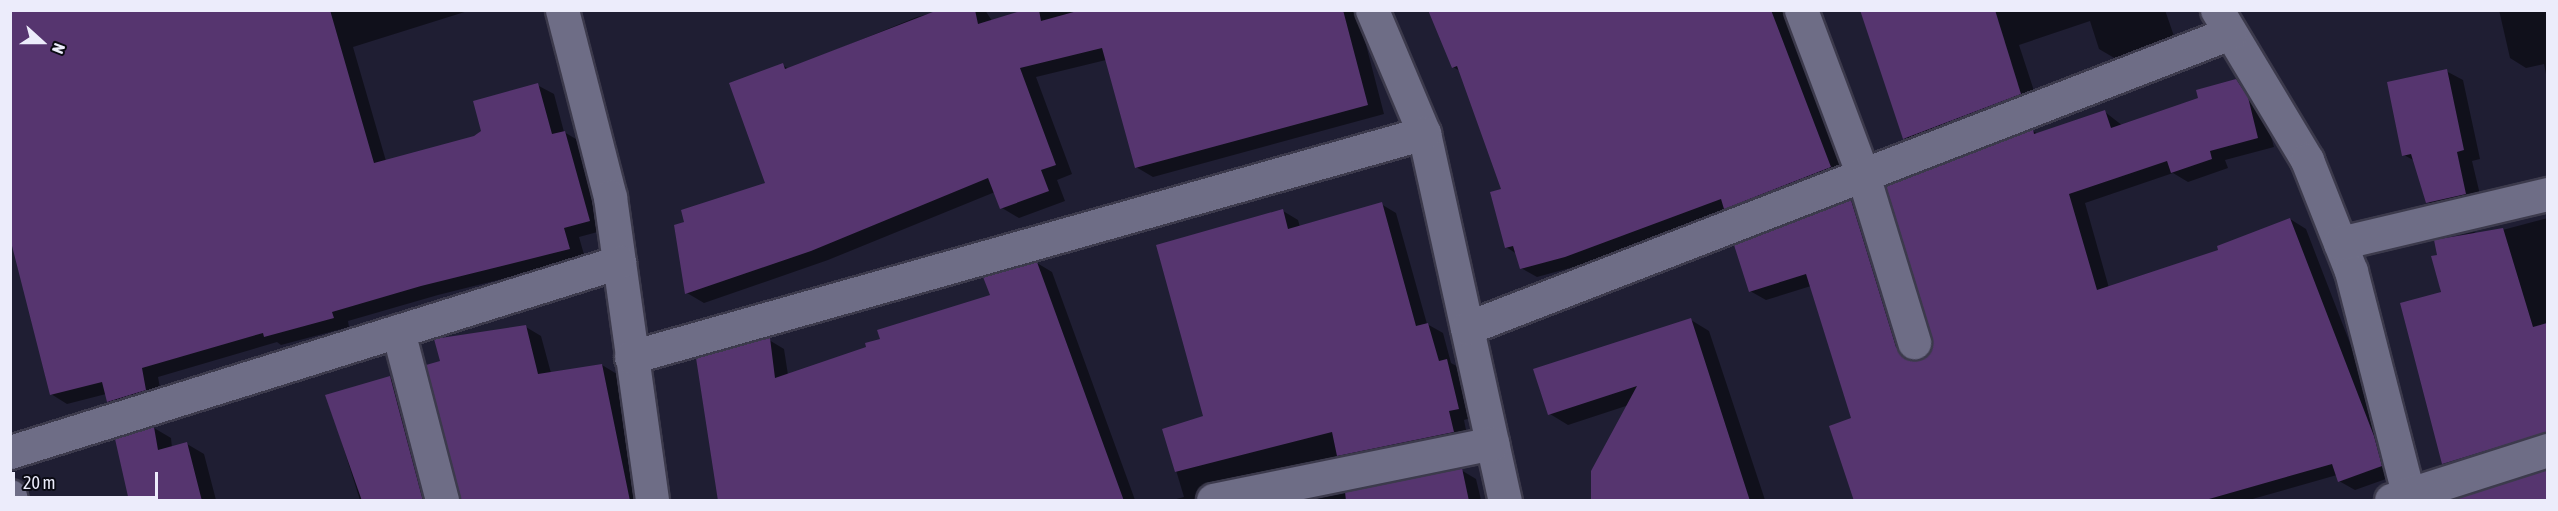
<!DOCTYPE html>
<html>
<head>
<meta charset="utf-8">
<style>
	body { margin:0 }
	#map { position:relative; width:2558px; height:511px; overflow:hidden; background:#1f1e33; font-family:"Asap Condensed",sans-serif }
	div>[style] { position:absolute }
	.shadow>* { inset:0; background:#0007 }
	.building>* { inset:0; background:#56356f }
	.roads { filter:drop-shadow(2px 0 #3c3a4c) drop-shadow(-2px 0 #3c3a4c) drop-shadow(0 2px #3c3a4c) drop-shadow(0 -2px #3c3a4c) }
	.street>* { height:33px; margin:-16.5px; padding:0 16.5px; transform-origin:16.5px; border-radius:16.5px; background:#6e6d86 }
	span { translate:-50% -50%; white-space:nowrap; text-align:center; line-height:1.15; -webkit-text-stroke:4.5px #0a0a13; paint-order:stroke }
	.frame { position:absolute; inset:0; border:12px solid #ececfb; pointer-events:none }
	.north { position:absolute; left:12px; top:12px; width:60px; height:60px; -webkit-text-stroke:4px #0a0a13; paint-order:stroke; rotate:111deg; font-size:16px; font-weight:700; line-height:24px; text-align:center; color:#ececfb }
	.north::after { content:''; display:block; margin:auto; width:21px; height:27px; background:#ececfb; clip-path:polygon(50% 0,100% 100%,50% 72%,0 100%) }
	.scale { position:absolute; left:12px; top:472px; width:146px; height:27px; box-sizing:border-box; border:3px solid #ececfb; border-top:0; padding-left:8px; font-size:18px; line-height:21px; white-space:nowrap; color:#ececfb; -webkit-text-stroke:4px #0a0a13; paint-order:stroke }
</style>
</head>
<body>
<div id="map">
	<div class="shadow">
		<i style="clip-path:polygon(10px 10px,471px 10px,353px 47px,386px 161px,474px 137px,537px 85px,554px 94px,564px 132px,581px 142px,605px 230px,579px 237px,585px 258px,438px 295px,348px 321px,349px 327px,281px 345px,277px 342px,158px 377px,162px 399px,124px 411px,108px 401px,106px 394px,67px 404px,51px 394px)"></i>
		<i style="clip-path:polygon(945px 10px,985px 10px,992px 21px,1030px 10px,1357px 10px,1384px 114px,1153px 177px,1136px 167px,1106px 60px,1036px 77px,1072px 174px,1057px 180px,1065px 201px,1019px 218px,1002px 208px,995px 192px,828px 260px,704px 303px,687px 293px,676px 226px,767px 184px,782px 65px,789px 69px,917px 17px)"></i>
		<i style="clip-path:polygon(1431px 10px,1782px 10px,1846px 176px,1729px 210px,1581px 265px,1537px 277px,1521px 268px,1517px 254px,1506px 247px,1503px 190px,1460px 71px,1453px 67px)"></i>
		<i style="clip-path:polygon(1861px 10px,2165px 10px,2175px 39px,2116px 59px,2099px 49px,2090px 21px,2019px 45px,2038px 103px,1922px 148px,1905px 138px)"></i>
		<i style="clip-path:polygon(2499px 10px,2548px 10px,2548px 84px,2544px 64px,2526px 68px,2510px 58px)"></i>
		<i style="clip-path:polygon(2446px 71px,2463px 80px,2480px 159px,2472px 161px,2482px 203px,2444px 212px,2428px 202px,2415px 161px,2404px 155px)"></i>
		<i style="clip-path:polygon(2236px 81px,2253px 90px,2263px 108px,2274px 147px,2225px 160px,2228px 168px,2188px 182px,2173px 173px,2085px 203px,2109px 288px,2220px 251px,2290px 219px,2306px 229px,2390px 447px,2397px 475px,2355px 490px,2339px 481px,2337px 475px,2249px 500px,1856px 500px,1853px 419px,1811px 286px,1766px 300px,1750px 291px,1851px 201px,1867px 211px,1912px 358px,1921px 361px,1934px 347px,2033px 131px,2038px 134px,2105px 112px,2123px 126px,2200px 99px)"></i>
		<i style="clip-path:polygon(1381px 204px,1396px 213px,1427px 324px,1443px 333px,1451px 363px,1462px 369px,1474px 417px,1464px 420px,1468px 440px,1212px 500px,1173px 500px,1184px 497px,1164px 430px,1204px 417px,1283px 211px,1298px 220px,1300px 227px)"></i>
		<i style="clip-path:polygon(2548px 218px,2548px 424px,2456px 456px,2436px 241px,2474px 232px,2480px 236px)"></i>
		<i style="clip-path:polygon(1037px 263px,1052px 272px,1135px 500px,719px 500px,769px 340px,784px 349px,788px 375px,868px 348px,992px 296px)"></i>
		<i style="clip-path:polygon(1691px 320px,1709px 331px,1765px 500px,1599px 500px,1629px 405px,1568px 425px,1550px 414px)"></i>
		<i style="clip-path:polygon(526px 327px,541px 336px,551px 373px,602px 365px,617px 374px,638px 479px,647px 500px,460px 500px)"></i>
		<i style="clip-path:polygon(390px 378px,405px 386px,435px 500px,360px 500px,327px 396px)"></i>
		<i style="clip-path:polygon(154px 428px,171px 438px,172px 448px,187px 444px,204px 454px,216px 500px,131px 500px)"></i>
		<i style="clip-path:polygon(1461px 470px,1476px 479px,1481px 500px,1312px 500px)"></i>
	</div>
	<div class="building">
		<i style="clip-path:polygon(10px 10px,330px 10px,374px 163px,474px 136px,481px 131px,473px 101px,538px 83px,552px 134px,565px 131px,590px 221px,564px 228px,570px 249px,421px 286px,332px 312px,334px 318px,264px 337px,263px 333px,142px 368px,146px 390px,107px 402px,102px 382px,50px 395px,10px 238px)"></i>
		<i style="clip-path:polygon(938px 10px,975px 10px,978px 24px,1024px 10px,1039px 10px,1041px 21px,1081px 10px,1343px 10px,1368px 105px,1135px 168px,1102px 48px,1020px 68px,1056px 165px,1041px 170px,1049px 191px,1000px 209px,988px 178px,811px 251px,685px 294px,674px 225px,684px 222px,681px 210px,765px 183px,729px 83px,783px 63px,785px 69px)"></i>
		<i style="clip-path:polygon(1428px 10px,1771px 10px,1831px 167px,1724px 209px,1721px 199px,1565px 257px,1520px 269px,1513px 246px,1505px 248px,1490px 192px,1501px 189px,1457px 66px,1452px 68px)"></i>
		<i style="clip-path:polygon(1860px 10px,1995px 10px,2021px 94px,1903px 139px)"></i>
		<i style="clip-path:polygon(2447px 69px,2464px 150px,2457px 152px,2466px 194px,2426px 203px,2411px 154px,2402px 156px,2387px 82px)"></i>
		<i style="clip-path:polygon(2236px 79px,2248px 97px,2258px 138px,2210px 151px,2212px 159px,2171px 173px,2167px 161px,2069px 194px,2097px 290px,2218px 250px,2217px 246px,2290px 218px,2374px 436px,2382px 466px,2338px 482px,2332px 464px,2202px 501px,1854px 501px,1829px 426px,1851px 418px,1806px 274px,1749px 292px,1734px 245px,1851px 200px,1896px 347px,1909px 360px,1920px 360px,1932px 347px,1932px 337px,1886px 186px,2033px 129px,2034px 134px,2105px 110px,2111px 128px,2198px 98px,2196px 90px)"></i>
		<i style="clip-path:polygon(1382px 202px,1416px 326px,1428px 323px,1439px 361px,1447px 359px,1459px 409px,1449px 411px,1454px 432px,1337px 456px,1332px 432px,1175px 472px,1162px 429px,1203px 416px,1156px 245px,1283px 209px,1288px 229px)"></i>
		<i style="clip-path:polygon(2503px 228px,2533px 327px,2547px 323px,2547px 432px,2442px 464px,2400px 303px,2441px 292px,2431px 256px,2437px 255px,2434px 240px)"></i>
		<i style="clip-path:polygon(1037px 262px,1124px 501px,718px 501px,696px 358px,770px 338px,775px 378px,866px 347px,865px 343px,880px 339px,877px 330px,990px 295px,983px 277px)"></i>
		<i style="clip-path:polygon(1691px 318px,1750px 501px,1591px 501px,1591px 471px,1637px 386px,1548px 415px,1533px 369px)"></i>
		<i style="clip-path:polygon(526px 325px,538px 374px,602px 364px,630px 501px,460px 501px,426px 365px,440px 361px,434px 339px)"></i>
		<i style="clip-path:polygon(390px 376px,423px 501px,362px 501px,325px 395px)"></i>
		<i style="clip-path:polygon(154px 427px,158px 450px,187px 442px,202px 501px,129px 501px,115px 439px)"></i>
		<i style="clip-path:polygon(1462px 468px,1469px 501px,1346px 501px,1345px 492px)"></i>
		<i style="clip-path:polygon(2547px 470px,2547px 501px,2452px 501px,2452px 500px)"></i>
	</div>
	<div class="roads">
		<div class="street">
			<i style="left:562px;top:10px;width:193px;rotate:75.6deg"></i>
			<i style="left:610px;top:197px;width:306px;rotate:82.1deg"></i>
			<i style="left:1372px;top:10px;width:134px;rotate:67.1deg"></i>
			<i style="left:1424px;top:133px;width:376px;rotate:77.6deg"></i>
			<i style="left:1801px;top:10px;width:176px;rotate:69.4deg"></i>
			<i style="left:1863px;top:175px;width:175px;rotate:73deg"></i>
			<i style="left:2217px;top:10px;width:175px;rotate:59deg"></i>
			<i style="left:2307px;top:160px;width:119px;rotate:68.4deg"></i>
			<i style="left:2351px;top:271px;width:236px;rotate:75.6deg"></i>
			<i style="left:2340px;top:243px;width:214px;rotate:-13.3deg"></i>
			<i style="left:1467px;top:328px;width:818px;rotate:-21.14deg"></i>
			<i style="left:398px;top:331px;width:175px;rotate:75.4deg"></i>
			<i style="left:631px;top:357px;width:824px;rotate:-15.77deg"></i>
			<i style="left:10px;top:452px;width:638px;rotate:-17.33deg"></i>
			<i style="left:10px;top:496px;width:4px;rotate:76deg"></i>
			<i style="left:1213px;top:500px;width:285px;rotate:-11.5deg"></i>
			<i style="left:2391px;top:500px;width:165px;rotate:-17.7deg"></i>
		</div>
	</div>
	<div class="frame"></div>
	<div class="north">N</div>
	<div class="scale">20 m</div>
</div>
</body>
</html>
